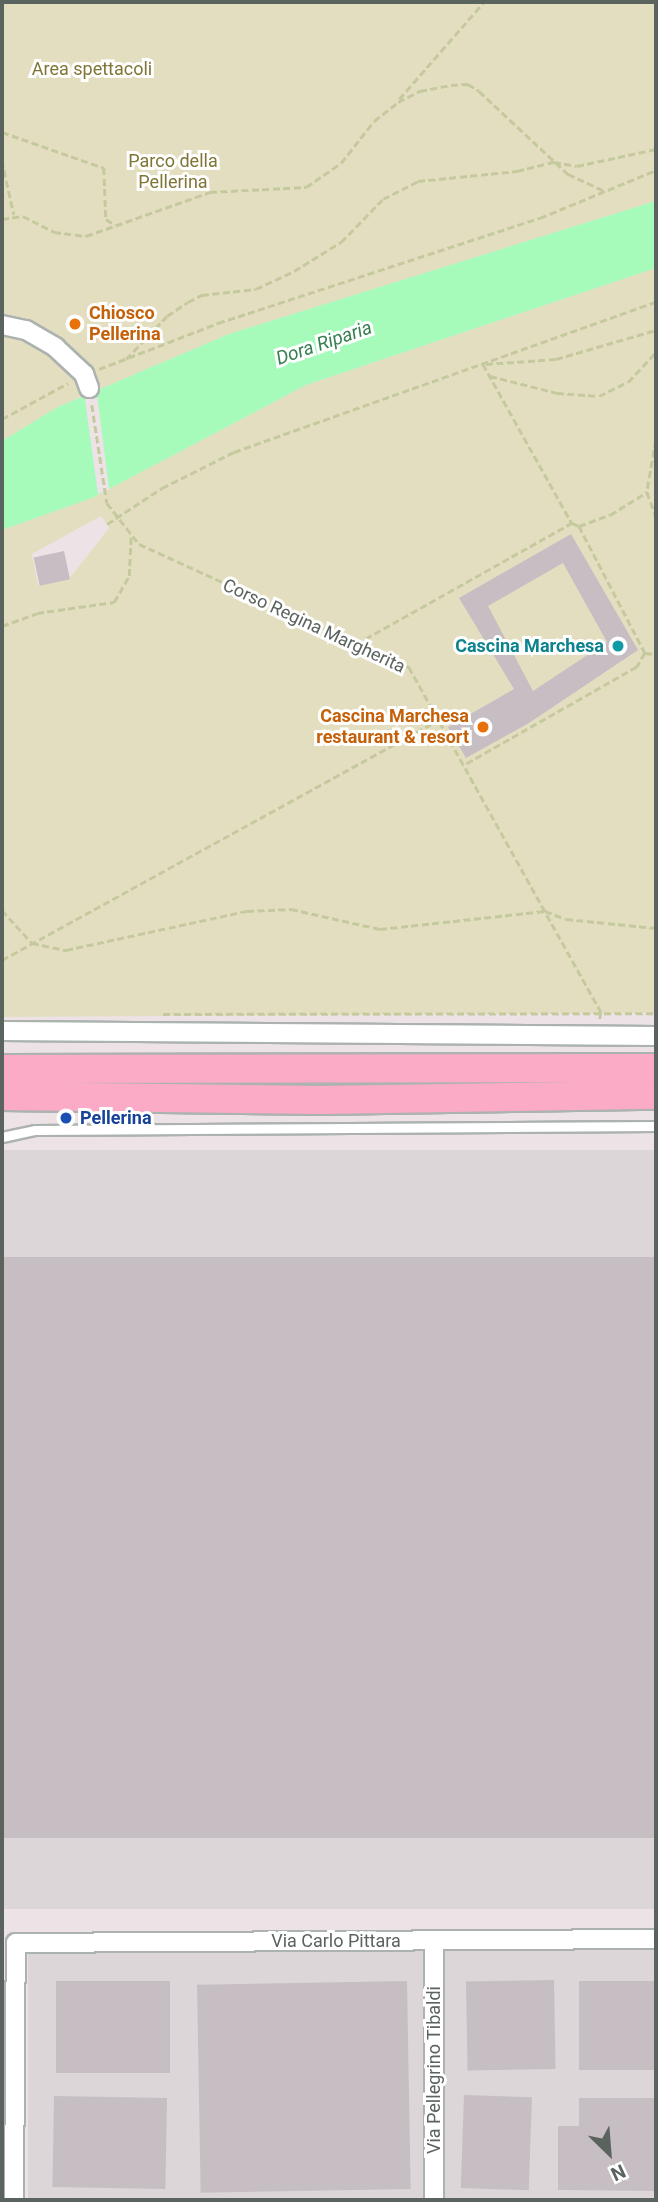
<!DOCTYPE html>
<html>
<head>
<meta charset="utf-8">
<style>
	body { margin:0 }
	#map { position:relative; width:658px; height:2202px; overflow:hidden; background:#ede3e7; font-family:Roboto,sans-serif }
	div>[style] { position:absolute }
	.industrial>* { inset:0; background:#dcd6d8; transform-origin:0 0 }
	.green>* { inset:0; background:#e4dec1 }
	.water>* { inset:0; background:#a6fbbb }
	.pier>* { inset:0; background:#ede3e7 }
	.building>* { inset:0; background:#c6bec2; transform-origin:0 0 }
	.path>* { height:2.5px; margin-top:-1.25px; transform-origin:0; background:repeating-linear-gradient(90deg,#c5ca9e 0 7px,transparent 0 10.5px) }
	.roads { filter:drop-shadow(2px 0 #acb3af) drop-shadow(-2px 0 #acb3af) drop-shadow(0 2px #acb3af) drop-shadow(0 -2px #acb3af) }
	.lane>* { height:9px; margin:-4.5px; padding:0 4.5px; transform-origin:4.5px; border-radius:4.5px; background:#fff }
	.street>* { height:18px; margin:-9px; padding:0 9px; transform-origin:9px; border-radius:9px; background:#fff }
	.primary>* { height:28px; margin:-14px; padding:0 14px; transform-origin:14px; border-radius:14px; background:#fbabc6 }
	.dots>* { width:19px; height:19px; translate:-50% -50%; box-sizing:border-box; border:4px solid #fff; border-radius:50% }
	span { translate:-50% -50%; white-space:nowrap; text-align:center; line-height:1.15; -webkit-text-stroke:6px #fff; paint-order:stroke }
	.park-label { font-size:18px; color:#7f7537 }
	.food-label { font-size:18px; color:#c56008; font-weight:700 }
	.left { translate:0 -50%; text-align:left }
	.right { translate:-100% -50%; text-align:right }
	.street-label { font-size:18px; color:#5b635e }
	.culture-label { font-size:18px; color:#0d838f; font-weight:700 }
	.transit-label { font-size:18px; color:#164399; font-weight:700 }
	.water-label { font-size:19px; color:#35814f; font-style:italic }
	.frame { position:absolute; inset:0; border:4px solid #5b635e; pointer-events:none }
	.north { position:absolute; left:574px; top:2118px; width:70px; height:70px; -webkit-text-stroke:5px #fff; paint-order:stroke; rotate:155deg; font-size:19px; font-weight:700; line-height:28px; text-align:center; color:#5b635e }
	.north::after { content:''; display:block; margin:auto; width:24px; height:32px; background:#5b635e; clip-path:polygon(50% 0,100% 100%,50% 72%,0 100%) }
</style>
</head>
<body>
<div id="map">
	<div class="industrial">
		<i style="left:2px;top:1150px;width:654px;height:759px"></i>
		<i style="left:656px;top:1948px;width:252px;height:628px;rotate:90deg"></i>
	</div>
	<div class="green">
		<i style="clip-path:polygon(2px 2px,656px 2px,656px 201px,229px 334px,58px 407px,2px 441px)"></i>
		<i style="clip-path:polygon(evenodd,656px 268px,656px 1013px,2px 1017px,2px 530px,92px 498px,306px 385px,656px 268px,101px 516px,109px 528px,69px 579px,38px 585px,32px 554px,101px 516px)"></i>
	</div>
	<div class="water">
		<i style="clip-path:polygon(656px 201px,656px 268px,306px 385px,92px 498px,2px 530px,2px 441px,58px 407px,229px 334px)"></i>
	</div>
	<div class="pier">
		<i style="clip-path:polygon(96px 386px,109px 489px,98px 494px,84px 392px)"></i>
	</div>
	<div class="building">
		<i style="clip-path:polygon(evenodd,571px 534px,638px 650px,529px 723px,466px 758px,448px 727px,514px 689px,459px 598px,571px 534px,563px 563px,607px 642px,533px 691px,488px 606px,563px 563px)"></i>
		<i style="left:64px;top:551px;width:29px;height:31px;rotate:78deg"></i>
		<i style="left:656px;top:1257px;width:581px;height:654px;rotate:90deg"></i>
		<i style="left:554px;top:1980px;width:89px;height:88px;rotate:89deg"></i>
		<i style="left:56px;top:1981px;width:114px;height:92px"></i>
		<i style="left:407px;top:1981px;width:208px;height:210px;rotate:89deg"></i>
		<i style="left:579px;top:1981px;width:77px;height:89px"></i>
		<i style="left:464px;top:2095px;width:68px;height:93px;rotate:2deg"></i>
		<i style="left:54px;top:2096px;width:113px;height:91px;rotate:1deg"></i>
		<i style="clip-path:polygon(579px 2098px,656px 2098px,656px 2191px,558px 2190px,558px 2126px,579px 2126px)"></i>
	</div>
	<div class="path">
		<i style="left:399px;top:99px;width:129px;rotate:-48.8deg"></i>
		<i style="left:2px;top:132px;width:108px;rotate:19.4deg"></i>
		<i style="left:104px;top:168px;width:51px;rotate:87.8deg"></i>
		<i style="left:106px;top:219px;width:11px;rotate:34deg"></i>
		<i style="left:2px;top:160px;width:56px;rotate:77.7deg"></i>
		<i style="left:2px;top:219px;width:21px;rotate:-8deg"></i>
		<i style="left:23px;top:216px;width:35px;rotate:27deg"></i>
		<i style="left:54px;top:232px;width:32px;rotate:7deg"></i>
		<i style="left:86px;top:236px;width:132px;rotate:-19.5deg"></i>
		<i style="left:210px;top:192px;width:96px;rotate:-3deg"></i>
		<i style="left:306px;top:187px;width:42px;rotate:-34.4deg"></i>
		<i style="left:341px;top:163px;width:53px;rotate:-51.8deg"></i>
		<i style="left:374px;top:121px;width:31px;rotate:-38deg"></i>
		<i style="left:398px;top:102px;width:25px;rotate:-27deg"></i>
		<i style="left:420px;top:91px;width:32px;rotate:-11deg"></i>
		<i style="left:451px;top:85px;width:17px;rotate:-3deg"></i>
		<i style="left:468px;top:84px;width:13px;rotate:32deg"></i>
		<i style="left:479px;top:91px;width:122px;rotate:43deg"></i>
		<i style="left:568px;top:174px;width:40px;rotate:25deg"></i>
		<i style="left:126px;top:359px;width:59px;rotate:-46.4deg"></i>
		<i style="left:167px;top:316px;width:25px;rotate:-34deg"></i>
		<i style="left:188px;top:302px;width:16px;rotate:-27deg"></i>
		<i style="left:202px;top:295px;width:54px;rotate:-6.3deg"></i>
		<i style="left:256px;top:289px;width:42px;rotate:-25.3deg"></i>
		<i style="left:294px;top:271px;width:55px;rotate:-31.7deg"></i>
		<i style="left:341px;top:242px;width:60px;rotate:-45.7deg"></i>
		<i style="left:383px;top:199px;width:39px;rotate:-27deg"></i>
		<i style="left:418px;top:181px;width:100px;rotate:-5.8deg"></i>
		<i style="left:517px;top:171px;width:38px;rotate:-14deg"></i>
		<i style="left:554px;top:162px;width:23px;rotate:10deg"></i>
		<i style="left:577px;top:166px;width:81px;rotate:-12.1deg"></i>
		<i style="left:483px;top:364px;width:182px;rotate:60.8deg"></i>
		<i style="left:486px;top:364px;width:70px;rotate:-4.1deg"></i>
		<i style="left:556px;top:359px;width:104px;rotate:-16.2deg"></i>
		<i style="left:99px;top:369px;width:128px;rotate:-21.1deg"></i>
		<i style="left:218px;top:323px;width:339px;rotate:-18.1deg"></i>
		<i style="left:540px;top:218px;width:126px;rotate:-22.5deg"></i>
		<i style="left:490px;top:376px;width:69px;rotate:14.2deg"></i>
		<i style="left:557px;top:393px;width:42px;rotate:4.1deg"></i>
		<i style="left:599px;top:396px;width:32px;rotate:-26deg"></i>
		<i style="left:628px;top:382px;width:41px;rotate:-47deg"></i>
		<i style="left:92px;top:405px;width:99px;rotate:81.3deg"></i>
		<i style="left:107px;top:503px;width:52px;rotate:52deg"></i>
		<i style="left:139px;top:544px;width:297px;rotate:24.5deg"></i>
		<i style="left:409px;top:667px;width:395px;rotate:60.9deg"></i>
		<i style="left:601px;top:1012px;width:7px;rotate:98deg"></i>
		<i style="left:2px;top:419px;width:75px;rotate:-28.6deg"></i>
		<i style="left:656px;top:440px;width:53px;rotate:99.8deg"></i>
		<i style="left:647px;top:492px;width:27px;rotate:70deg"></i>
		<i style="left:107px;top:524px;width:66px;rotate:-33.2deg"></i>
		<i style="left:162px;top:488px;width:80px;rotate:-26.6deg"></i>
		<i style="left:234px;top:452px;width:448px;rotate:-19.6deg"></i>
		<i style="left:579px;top:526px;width:33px;rotate:-20deg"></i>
		<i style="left:610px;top:515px;width:44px;rotate:-31.9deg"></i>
		<i style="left:2px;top:626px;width:37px;rotate:-20deg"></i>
		<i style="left:37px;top:613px;width:78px;rotate:-8.1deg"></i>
		<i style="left:114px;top:602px;width:30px;rotate:-60deg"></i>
		<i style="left:129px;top:576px;width:41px;rotate:-87.2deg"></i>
		<i style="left:356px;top:644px;width:248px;rotate:-29.3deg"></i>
		<i style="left:572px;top:523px;width:8px;rotate:23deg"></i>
		<i style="left:579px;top:526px;width:143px;rotate:62.5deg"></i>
		<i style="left:645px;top:653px;width:16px;rotate:120deg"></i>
		<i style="left:637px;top:667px;width:200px;rotate:150.4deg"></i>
		<i style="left:645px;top:653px;width:11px;rotate:5deg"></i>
		<i style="left:2px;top:910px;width:45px;rotate:47.7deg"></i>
		<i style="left:32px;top:943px;width:35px;rotate:12deg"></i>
		<i style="left:66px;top:950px;width:185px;rotate:-12.2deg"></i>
		<i style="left:247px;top:911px;width:44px;rotate:-2.6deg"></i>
		<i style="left:291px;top:909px;width:91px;rotate:12.7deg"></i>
		<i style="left:380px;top:929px;width:166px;rotate:-6.2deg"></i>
		<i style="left:545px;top:911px;width:22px;rotate:21deg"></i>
		<i style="left:566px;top:919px;width:90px;rotate:5.7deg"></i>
		<i style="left:2px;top:960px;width:496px;rotate:-28.8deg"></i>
		<i style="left:163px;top:1014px;width:493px;rotate:-0.1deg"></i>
	</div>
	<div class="roads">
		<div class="lane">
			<i style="left:2px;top:1137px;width:34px;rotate:-12deg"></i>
			<i style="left:35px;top:1130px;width:621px;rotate:-0.37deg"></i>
		</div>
		<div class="street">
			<i style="left:2px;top:325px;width:25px;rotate:12deg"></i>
			<i style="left:26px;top:330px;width:34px;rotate:30deg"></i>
			<i style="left:55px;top:347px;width:40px;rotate:43deg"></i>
			<i style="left:84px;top:374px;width:15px;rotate:70deg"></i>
			<i style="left:2px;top:1031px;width:654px;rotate:0.44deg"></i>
			<i style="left:14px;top:2200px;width:257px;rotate:-89.6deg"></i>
			<i style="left:16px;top:1943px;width:640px;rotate:-0.36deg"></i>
			<i style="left:434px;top:2200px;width:260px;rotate:-90deg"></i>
		</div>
		<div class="primary">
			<i style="left:2px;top:1069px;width:654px;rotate:-0.09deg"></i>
			<i style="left:2px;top:1096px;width:319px;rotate:0.7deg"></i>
			<i style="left:321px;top:1100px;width:335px;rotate:-0.9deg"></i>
		</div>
	</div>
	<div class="dots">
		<i style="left:75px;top:324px;background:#e8710a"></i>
		<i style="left:618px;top:646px;background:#0f9aa8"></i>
		<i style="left:483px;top:727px;background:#e8710a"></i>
		<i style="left:66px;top:1118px;background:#1a4fb4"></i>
	</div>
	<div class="park-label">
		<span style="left:92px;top:69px">Area spettacoli</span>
		<span style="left:173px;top:172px">Parco della<br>Pellerina</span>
	</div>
	<div class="food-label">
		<span class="left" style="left:89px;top:324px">Chiosco<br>Pellerina</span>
		<span class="right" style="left:469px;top:727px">Cascina Marchesa<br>restaurant &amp; resort</span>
	</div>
	<div class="street-label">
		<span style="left:314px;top:626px;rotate:25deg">Corso Regina Margherita</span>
		<span style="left:336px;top:1941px">Via Carlo Pittara</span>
		<span style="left:434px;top:2070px;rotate:-90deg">Via Pellegrino Tibaldi</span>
	</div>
	<div class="culture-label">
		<span class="right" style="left:604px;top:646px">Cascina Marchesa</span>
	</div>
	<div class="transit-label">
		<span class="left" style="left:80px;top:1118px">Pellerina</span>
	</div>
	<div class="water-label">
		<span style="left:324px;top:343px;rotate:-19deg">Dora Riparia</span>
	</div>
	<div class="frame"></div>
	<div class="north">N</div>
</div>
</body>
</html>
